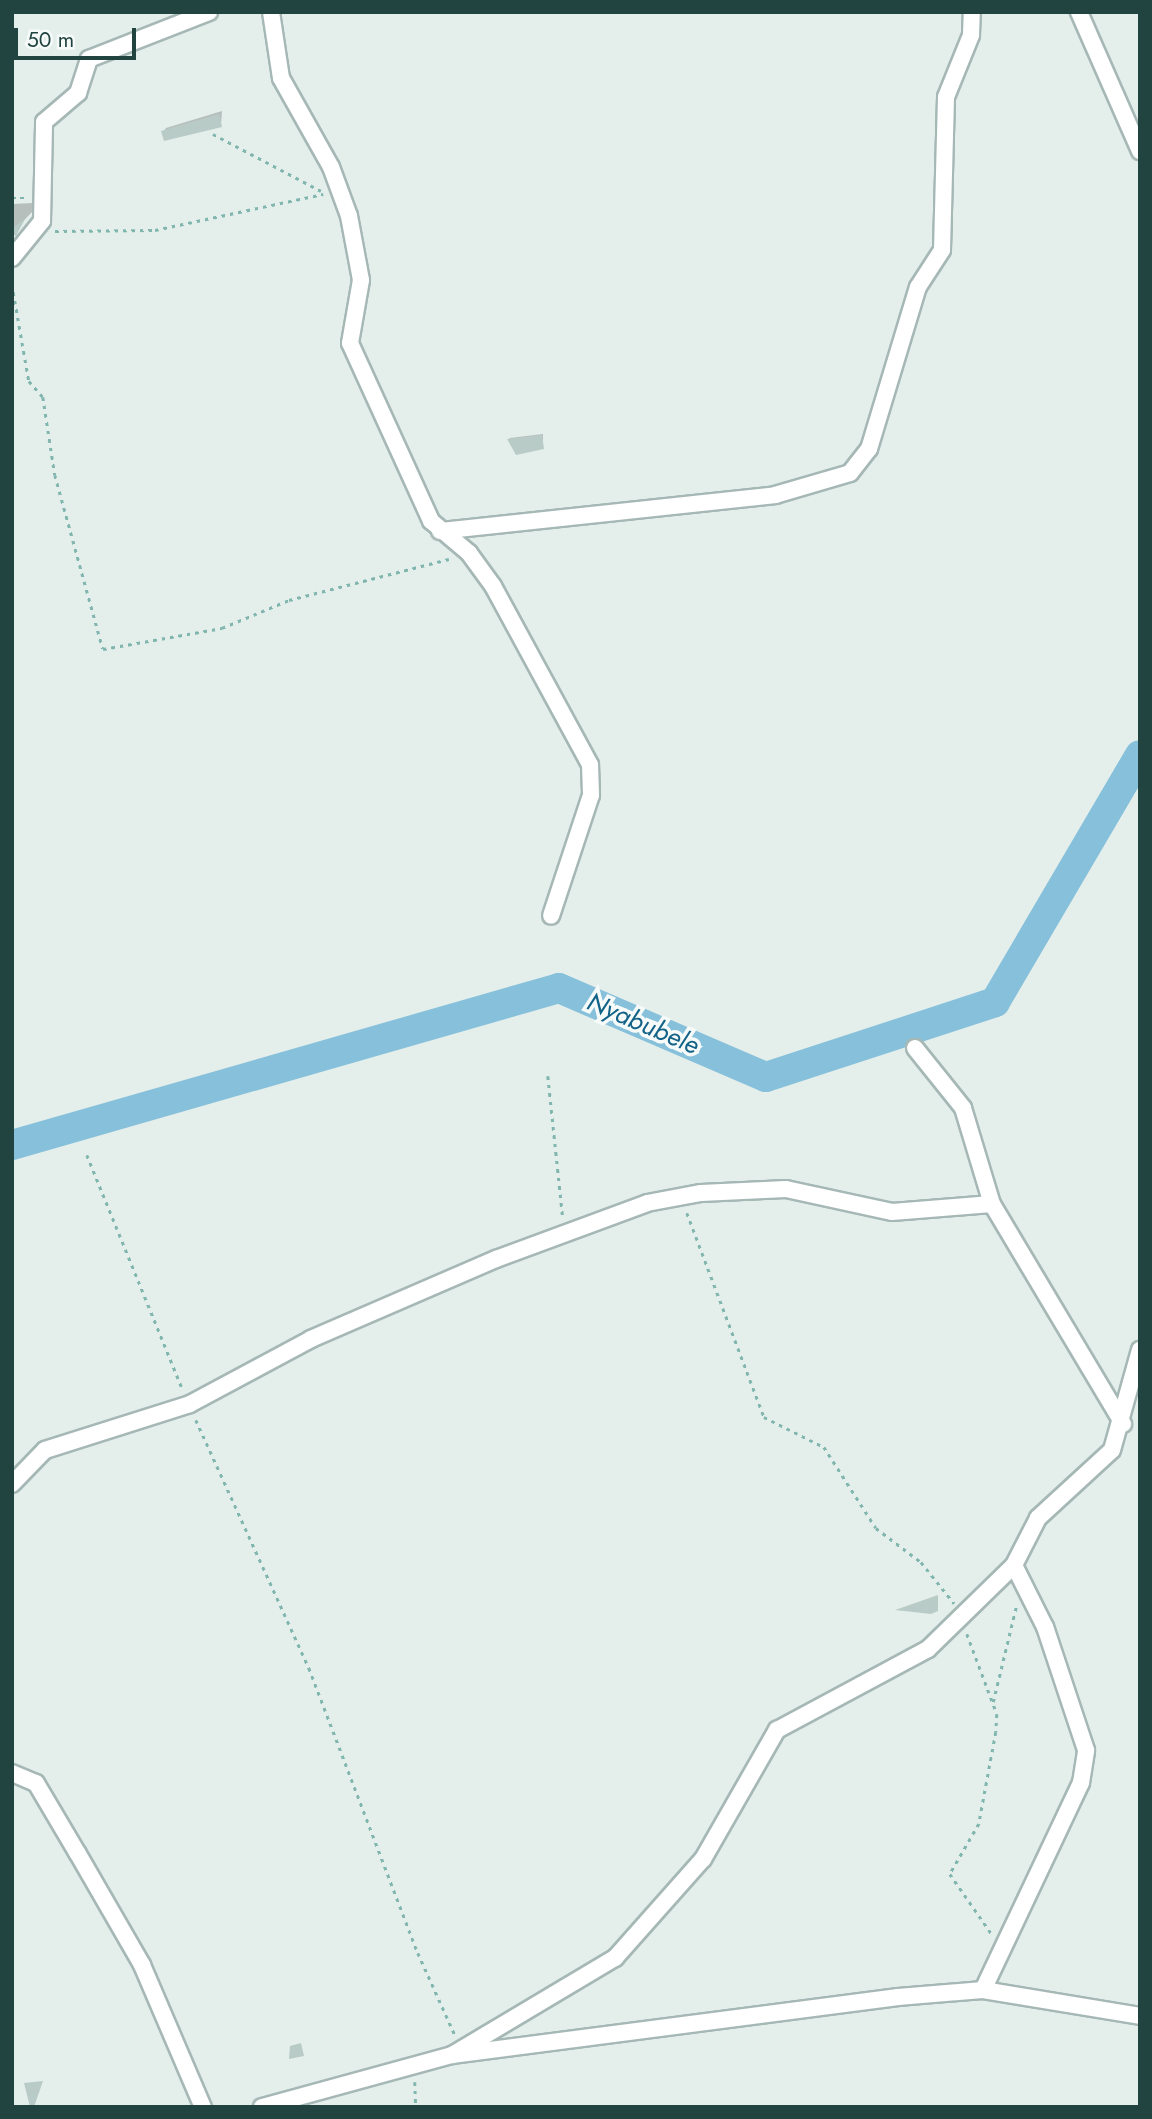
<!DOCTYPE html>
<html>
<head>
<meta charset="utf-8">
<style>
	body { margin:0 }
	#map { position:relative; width:1152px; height:2119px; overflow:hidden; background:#e4efec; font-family:Jost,sans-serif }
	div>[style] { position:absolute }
	.shadow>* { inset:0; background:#0003 }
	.river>* { height:30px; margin:-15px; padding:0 15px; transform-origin:15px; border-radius:15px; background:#87c0da }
	.building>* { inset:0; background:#b9cbc6 }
	.path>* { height:2.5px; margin-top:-1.25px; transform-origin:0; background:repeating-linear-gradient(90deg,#81b6ae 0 3.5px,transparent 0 8.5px) }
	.roads { filter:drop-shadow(2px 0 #a6b8b5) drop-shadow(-2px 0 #a6b8b5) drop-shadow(0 2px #a6b8b5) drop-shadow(0 -2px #a6b8b5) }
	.minor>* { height:16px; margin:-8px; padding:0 8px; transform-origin:8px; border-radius:8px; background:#fff }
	span { translate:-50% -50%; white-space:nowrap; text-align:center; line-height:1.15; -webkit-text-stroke:7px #f6fbf9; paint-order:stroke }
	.water-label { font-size:26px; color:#136287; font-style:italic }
	.frame { position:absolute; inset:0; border:14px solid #214440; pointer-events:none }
	.scale { position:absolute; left:14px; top:28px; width:122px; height:32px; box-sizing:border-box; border:4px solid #214440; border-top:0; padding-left:9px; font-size:21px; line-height:24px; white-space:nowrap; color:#214440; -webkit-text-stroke:5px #f6fbf9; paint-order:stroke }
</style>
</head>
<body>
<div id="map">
	<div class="shadow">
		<i style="clip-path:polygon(222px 111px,221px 125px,163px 132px,166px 128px)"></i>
		<i style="clip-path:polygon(33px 203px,33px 211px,12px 233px,12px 204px)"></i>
		<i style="clip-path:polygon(543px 434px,543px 448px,509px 439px,510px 438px)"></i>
	</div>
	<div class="river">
		<i style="left:12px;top:1145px;width:569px;rotate:-16.01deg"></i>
		<i style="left:559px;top:988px;width:225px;rotate:23.3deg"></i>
		<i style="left:766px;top:1077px;width:241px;rotate:-18.1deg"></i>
		<i style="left:995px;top:1002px;width:286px;rotate:-59.6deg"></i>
	</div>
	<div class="building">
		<i style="clip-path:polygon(219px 114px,222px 127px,164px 141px,161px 131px)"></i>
		<i style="clip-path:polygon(25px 219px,16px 236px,12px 234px,12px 228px)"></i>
		<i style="clip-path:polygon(542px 435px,544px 449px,516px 455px,507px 439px)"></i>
		<i style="clip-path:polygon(938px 1595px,938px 1611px,931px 1614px,895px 1610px)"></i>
		<i style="clip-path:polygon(301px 2043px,304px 2056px,289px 2059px,290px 2046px)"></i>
		<i style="clip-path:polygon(43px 2081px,34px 2107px,30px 2107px,24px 2083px)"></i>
	</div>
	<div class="path">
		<i style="left:213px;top:134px;width:122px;rotate:27.8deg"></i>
		<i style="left:12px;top:198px;width:14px"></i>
		<i style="left:55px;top:231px;width:100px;rotate:-0.6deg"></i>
		<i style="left:155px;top:230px;width:172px;rotate:-12.1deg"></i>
		<i style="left:12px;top:284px;width:98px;rotate:80.1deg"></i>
		<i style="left:29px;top:381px;width:21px;rotate:49deg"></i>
		<i style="left:43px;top:397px;width:79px;rotate:81.3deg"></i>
		<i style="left:55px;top:475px;width:180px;rotate:74.6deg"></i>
		<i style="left:103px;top:649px;width:121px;rotate:-10deg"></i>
		<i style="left:222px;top:628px;width:73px;rotate:-22.7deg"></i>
		<i style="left:289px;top:600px;width:165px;rotate:-14.4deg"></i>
		<i style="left:548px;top:1076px;width:143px;rotate:84deg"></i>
		<i style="left:87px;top:1155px;width:252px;rotate:67.8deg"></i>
		<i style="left:687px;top:1213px;width:218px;rotate:69.3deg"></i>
		<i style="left:764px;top:1417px;width:67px;rotate:26.6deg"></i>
		<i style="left:824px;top:1447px;width:96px;rotate:57.3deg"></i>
		<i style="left:876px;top:1528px;width:56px;rotate:37.1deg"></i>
		<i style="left:921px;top:1562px;width:53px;rotate:51.2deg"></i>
		<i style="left:196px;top:1420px;width:273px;rotate:65.5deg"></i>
		<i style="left:309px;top:1668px;width:305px;rotate:69.1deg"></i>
		<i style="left:418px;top:1953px;width:90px;rotate:65.7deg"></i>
		<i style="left:967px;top:1634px;width:85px;rotate:69.4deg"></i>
		<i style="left:997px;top:1714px;width:18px;rotate:93deg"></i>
		<i style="left:996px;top:1732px;width:94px;rotate:100.5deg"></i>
		<i style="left:979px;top:1824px;width:58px;rotate:120.1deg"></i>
		<i style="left:950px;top:1874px;width:72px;rotate:55.2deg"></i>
		<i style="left:993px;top:1702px;width:98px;rotate:-76.4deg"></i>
		<i style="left:415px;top:2082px;width:25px;rotate:88deg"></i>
	</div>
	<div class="roads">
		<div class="minor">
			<i style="left:271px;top:12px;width:67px;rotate:81.4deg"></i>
			<i style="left:281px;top:78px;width:102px;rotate:60.7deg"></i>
			<i style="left:331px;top:167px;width:52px;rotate:69.8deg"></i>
			<i style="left:349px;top:216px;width:65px;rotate:79.4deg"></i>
			<i style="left:361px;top:280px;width:64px;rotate:99.9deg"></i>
			<i style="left:350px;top:343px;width:196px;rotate:65.5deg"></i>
			<i style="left:431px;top:521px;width:50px;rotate:40.1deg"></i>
			<i style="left:469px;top:553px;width:41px;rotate:54deg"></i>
			<i style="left:493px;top:586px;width:204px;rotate:61.5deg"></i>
			<i style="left:590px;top:765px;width:30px;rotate:88deg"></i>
			<i style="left:591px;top:795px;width:127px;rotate:108.3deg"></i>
			<i style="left:1079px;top:12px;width:152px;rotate:66.3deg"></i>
			<i style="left:12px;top:258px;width:48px;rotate:-51deg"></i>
			<i style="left:42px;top:221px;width:99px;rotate:-88.8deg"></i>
			<i style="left:44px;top:122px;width:45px;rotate:-40.5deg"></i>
			<i style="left:78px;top:93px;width:36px;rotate:-72deg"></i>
			<i style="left:89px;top:59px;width:129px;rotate:-21.4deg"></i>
			<i style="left:440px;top:531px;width:337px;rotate:-6.1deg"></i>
			<i style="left:775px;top:495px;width:78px;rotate:-16.3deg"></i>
			<i style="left:850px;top:473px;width:31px;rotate:-52deg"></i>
			<i style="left:869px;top:449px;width:169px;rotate:-73.2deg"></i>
			<i style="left:918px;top:287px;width:44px;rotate:-57deg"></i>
			<i style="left:942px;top:250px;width:153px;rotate:-88.5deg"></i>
			<i style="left:946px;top:97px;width:67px;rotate:-68deg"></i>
			<i style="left:971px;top:35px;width:23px;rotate:-88deg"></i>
			<i style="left:915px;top:1048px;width:77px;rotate:51.3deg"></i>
			<i style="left:963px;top:1108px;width:100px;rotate:73.2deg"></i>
			<i style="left:992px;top:1204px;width:256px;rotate:59.2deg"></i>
			<i style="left:12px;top:1484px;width:47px;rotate:-45.9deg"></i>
			<i style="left:45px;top:1450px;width:152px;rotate:-17.6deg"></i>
			<i style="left:190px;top:1404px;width:137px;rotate:-28.2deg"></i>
			<i style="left:311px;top:1339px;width:202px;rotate:-23.4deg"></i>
			<i style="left:496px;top:1259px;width:161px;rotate:-20.3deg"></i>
			<i style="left:647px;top:1203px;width:55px;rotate:-10.5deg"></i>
			<i style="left:701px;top:1193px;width:85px;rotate:-2.7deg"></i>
			<i style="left:786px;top:1189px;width:108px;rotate:12.2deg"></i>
			<i style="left:892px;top:1212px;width:100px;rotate:-4.6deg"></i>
			<i style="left:12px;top:1773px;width:26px;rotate:23deg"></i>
			<i style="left:36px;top:1783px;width:82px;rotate:59.4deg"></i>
			<i style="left:78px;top:1854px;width:128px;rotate:60deg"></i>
			<i style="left:142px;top:1965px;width:155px;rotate:66.8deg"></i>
			<i style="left:983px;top:1990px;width:229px;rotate:-64.7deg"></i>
			<i style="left:1081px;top:1783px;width:33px;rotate:-81deg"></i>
			<i style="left:1086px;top:1750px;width:130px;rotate:-108.4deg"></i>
			<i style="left:1045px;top:1627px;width:69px;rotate:-116.6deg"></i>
			<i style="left:452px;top:2055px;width:190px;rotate:-30.8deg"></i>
			<i style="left:615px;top:1958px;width:132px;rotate:-48.4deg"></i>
			<i style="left:703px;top:1859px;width:149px;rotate:-60.2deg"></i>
			<i style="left:777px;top:1730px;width:171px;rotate:-28.2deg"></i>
			<i style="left:928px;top:1649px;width:120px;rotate:-44.3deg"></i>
			<i style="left:1014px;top:1565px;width:53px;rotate:-62.9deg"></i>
			<i style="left:1038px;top:1518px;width:100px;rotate:-42.6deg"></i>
			<i style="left:1112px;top:1450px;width:104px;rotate:-74.4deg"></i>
			<i style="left:262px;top:2107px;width:197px;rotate:-15.3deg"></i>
			<i style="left:452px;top:2055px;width:450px;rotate:-7.4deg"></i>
			<i style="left:898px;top:1997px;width:85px;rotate:-4.7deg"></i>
			<i style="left:983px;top:1990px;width:159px;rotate:9.4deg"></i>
		</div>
	</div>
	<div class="water-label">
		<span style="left:643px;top:1024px;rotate:23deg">Nyabubele</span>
	</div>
	<div class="frame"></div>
	<div class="scale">50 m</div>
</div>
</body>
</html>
